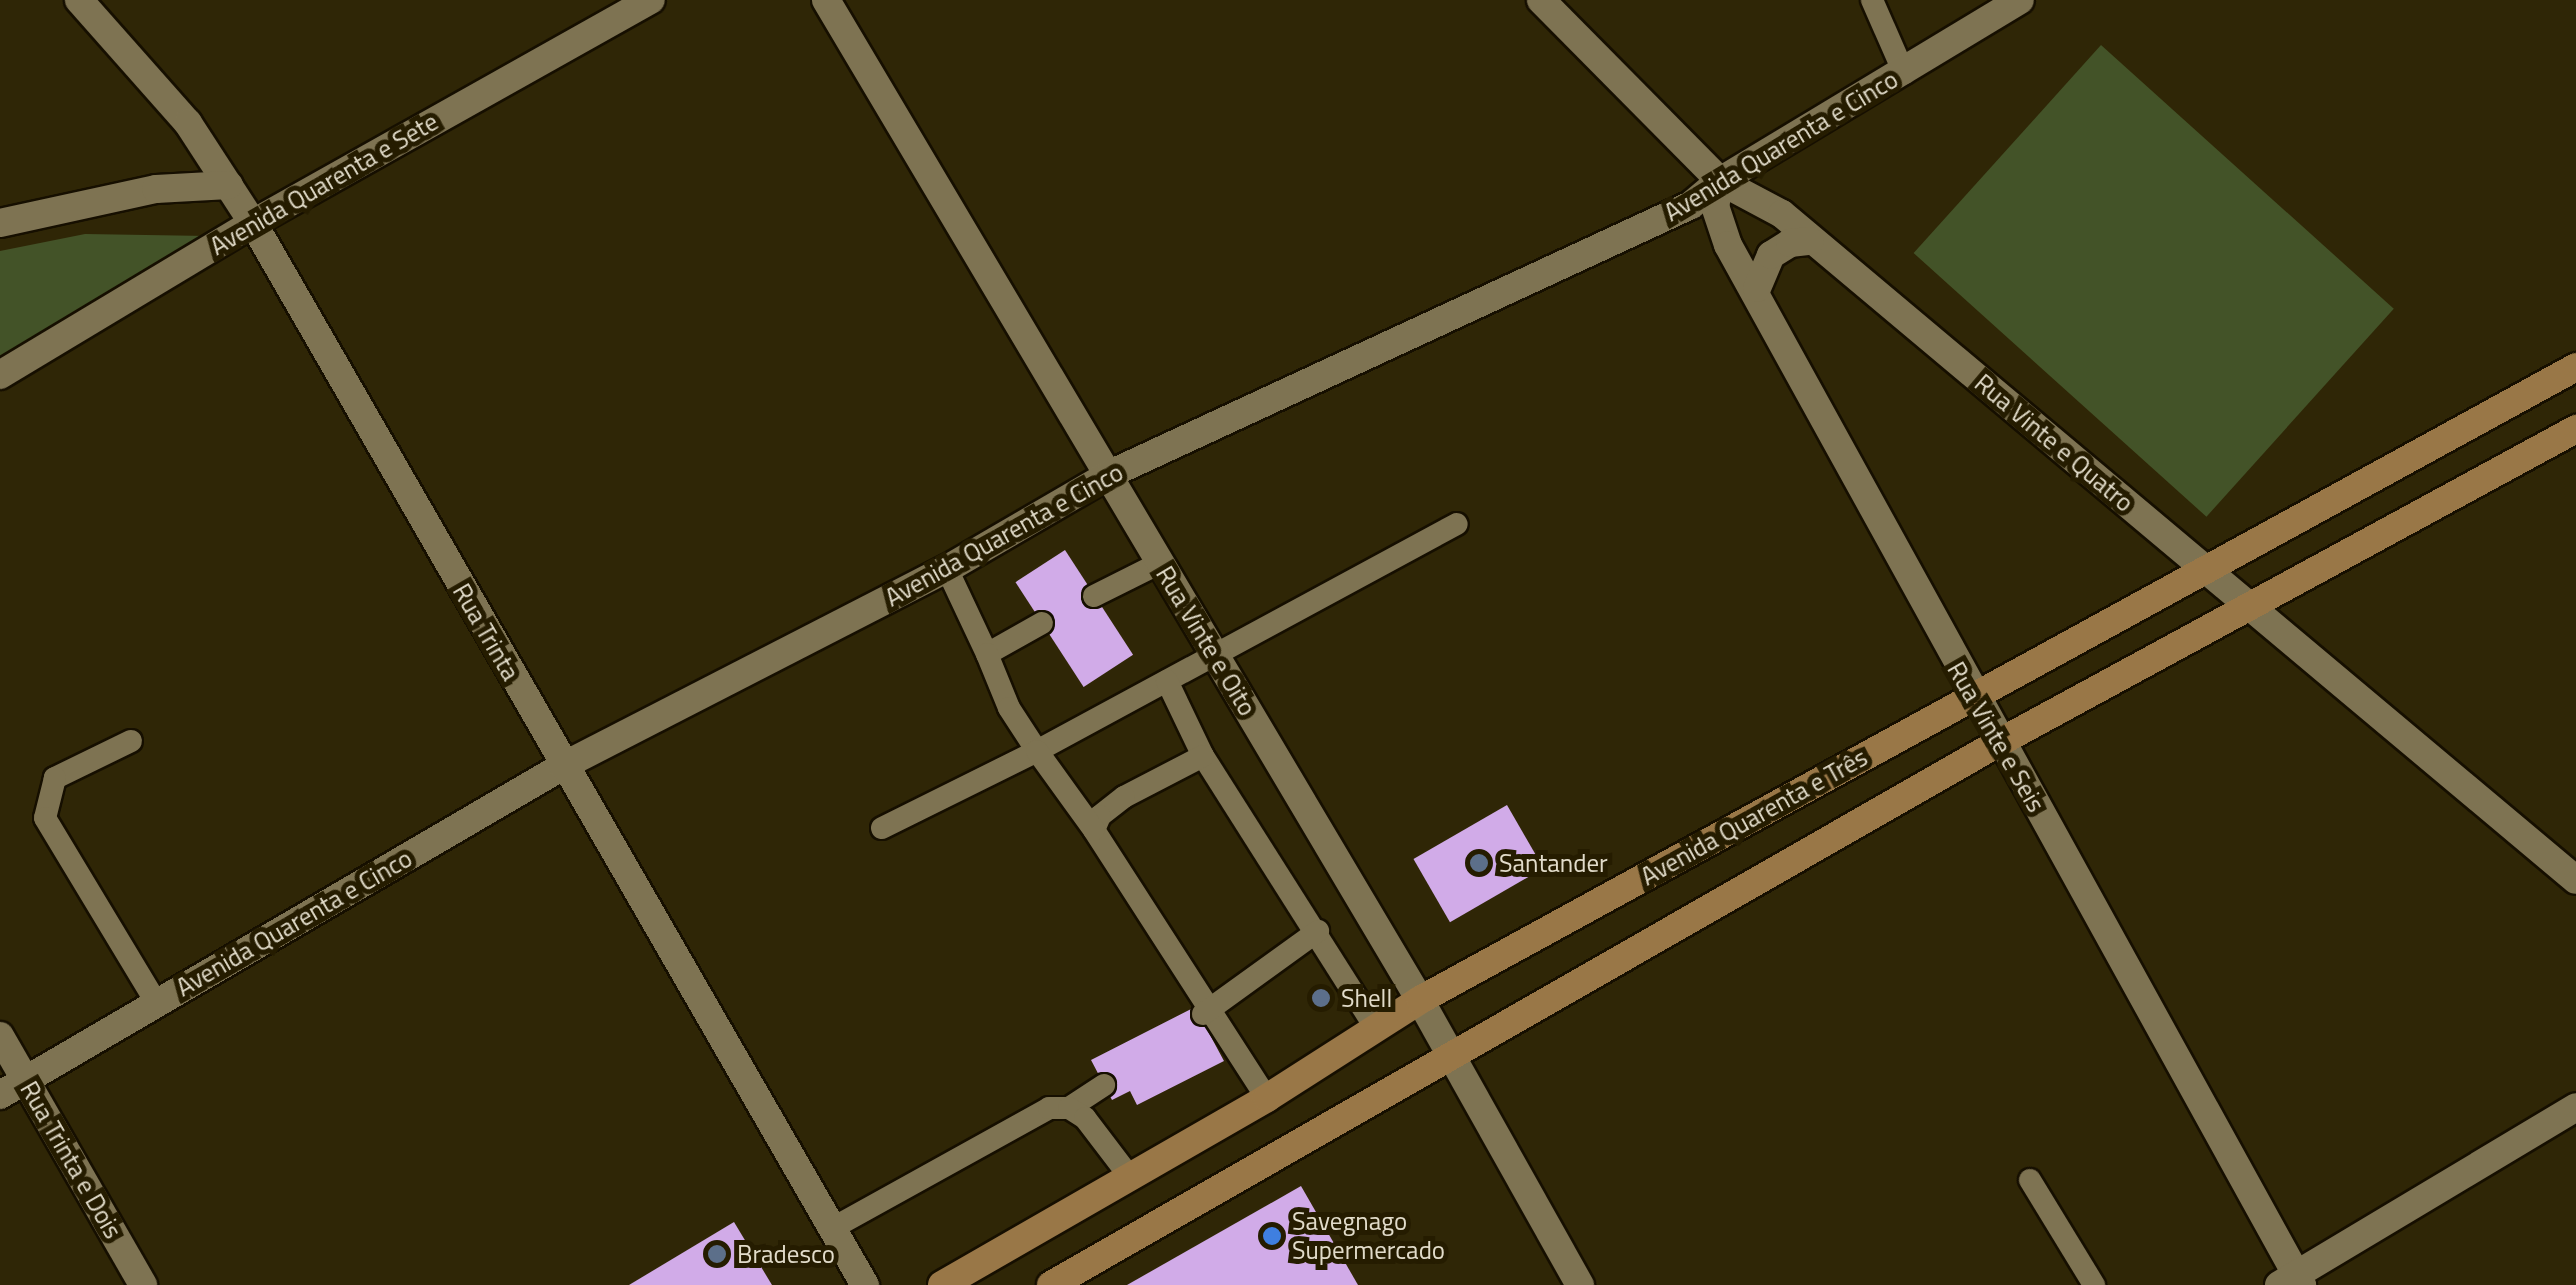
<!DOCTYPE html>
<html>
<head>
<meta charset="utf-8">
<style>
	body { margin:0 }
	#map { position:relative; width:2576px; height:1285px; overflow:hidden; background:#2f2606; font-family:"Titillium Web",sans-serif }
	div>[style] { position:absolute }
	.green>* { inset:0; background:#435328; transform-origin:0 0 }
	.building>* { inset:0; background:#d1abe8; transform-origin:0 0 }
	.roads { filter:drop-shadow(2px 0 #160f00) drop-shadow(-2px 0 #160f00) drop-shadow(0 2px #160f00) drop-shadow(0 -2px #160f00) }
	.service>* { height:22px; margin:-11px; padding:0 11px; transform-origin:11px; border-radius:11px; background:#7e7352 }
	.minor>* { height:28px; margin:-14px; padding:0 14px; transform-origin:14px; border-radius:14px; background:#7e7352 }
	.tertiary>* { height:28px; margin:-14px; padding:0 14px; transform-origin:14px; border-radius:14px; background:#7e7352 }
	.secondary>* { height:28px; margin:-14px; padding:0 14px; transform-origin:14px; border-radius:14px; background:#997747 }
	.dots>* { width:28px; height:28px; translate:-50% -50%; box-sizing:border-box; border:5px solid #251c00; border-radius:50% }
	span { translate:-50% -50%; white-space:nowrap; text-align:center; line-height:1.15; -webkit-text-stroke:10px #251c00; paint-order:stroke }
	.street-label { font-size:25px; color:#e2dcca }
	.poi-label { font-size:25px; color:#e2dcca }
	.left { translate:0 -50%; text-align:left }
</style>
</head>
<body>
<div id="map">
	<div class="green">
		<i style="left:2101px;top:45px;width:394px;height:280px;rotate:42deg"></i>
		<i style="clip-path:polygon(85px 234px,208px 236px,0 361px,0 251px)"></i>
	</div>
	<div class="building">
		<i style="left:1065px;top:550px;width:125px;height:59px;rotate:57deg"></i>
		<i style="left:1507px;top:805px;width:73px;height:108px;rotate:60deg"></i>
		<i style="clip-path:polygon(1195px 1007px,1224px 1061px,1137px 1105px,1130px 1091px,1112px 1100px,1091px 1060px)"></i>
		<i style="clip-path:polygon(1301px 1186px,1358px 1285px,1127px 1285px)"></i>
		<i style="clip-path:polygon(734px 1222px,772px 1285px,629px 1285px)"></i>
	</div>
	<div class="roads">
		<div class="service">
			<i style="left:1872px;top:0;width:80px;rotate:66.3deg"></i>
			<i style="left:947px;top:569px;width:94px;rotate:64.8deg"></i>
			<i style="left:987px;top:654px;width:63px;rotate:-29.4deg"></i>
			<i style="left:1094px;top:596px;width:74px;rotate:-26.6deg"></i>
			<i style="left:987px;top:654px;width:58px;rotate:67.8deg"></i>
			<i style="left:1009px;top:708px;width:51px;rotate:56.9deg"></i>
			<i style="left:1037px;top:751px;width:477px;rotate:-28.4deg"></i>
			<i style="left:1167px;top:681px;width:83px;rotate:64.4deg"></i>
			<i style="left:1203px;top:756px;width:323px;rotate:57.6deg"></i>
			<i style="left:131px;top:741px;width:85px;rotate:154deg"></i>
			<i style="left:55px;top:778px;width:41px;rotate:104deg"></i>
			<i style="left:45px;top:818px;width:217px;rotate:58.9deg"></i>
			<i style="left:1203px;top:756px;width:89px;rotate:152.6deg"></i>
			<i style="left:1124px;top:797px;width:31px;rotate:142deg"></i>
			<i style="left:1100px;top:816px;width:15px;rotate:113deg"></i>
			<i style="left:1094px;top:830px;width:319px;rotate:57.2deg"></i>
			<i style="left:882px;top:828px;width:173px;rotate:-26.4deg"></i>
			<i style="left:1037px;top:751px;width:97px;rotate:54.2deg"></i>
			<i style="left:1203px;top:1014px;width:142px;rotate:-35.8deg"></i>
			<i style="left:1069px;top:1108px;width:42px;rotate:-33.3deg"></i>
			<i style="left:2030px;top:1180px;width:123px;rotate:58.6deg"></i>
			<i style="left:831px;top:1229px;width:249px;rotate:-29deg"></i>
			<i style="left:1049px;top:1108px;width:20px"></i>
			<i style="left:1069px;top:1108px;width:19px;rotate:32deg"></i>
			<i style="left:1085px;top:1118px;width:74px;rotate:52.7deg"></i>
		</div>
		<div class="minor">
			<i style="left:826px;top:0;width:1163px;rotate:59.29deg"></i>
			<i style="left:1420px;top:1000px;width:327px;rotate:60.7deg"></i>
			<i style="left:1541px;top:0;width:255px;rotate:45.3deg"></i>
			<i style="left:1720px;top:181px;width:70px;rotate:28deg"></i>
			<i style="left:1782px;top:214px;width:1036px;rotate:39.99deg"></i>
			<i style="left:1720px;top:181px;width:25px;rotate:101deg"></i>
			<i style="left:1715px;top:206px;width:41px;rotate:71.6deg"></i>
			<i style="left:1728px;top:245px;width:1188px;rotate:61.1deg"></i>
			<i style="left:1757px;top:288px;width:36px;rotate:-67deg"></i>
			<i style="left:1771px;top:255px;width:22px;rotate:-32deg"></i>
			<i style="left:1790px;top:243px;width:20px;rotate:-6deg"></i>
			<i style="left:0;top:375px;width:295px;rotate:-31deg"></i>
			<i style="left:253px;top:223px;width:456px;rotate:-29.3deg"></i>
			<i style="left:0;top:1036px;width:287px;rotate:60.1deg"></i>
			<i style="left:0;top:1095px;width:652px;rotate:-30.3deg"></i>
			<i style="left:563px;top:766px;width:432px;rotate:-27.2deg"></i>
			<i style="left:947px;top:569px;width:189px;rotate:-30.2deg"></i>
			<i style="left:1110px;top:474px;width:640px;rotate:-24.84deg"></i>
			<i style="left:1691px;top:205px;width:38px;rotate:-40deg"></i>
			<i style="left:1720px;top:181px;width:350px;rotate:-31.1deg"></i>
			<i style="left:2279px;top:1285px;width:346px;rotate:-30.9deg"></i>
		</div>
		<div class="tertiary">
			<i style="left:79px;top:0;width:164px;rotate:48.5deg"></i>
			<i style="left:188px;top:123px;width:119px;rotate:57deg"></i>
			<i style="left:253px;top:223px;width:1226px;rotate:60.05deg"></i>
			<i style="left:0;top:223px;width:160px;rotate:-12.3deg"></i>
			<i style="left:156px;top:189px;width:73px;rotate:-3.1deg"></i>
		</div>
		<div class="secondary">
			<i style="left:942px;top:1285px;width:375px;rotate:-29.9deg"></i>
			<i style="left:1267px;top:1098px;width:182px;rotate:-32.6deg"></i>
			<i style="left:1420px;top:1000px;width:1318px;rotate:-28.7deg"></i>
			<i style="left:1051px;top:1285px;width:1093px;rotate:-29.78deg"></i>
			<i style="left:2000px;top:742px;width:656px;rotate:-28.52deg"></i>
		</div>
	</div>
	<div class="dots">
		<i style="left:1479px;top:863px;background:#5c6f8a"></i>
		<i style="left:1321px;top:998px;background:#5c6f8a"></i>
		<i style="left:1272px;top:1236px;background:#3f7fe0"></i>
		<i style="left:717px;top:1254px;background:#5c6f8a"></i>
	</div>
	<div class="street-label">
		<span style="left:1781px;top:146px;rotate:-31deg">Avenida Quarenta e Cinco</span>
		<span style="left:324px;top:184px;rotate:-30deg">Avenida Quarenta e Sete</span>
		<span style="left:2054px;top:443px;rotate:40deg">Rua Vinte e Quatro</span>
		<span style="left:1004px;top:535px;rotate:-29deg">Avenida Quarenta e Cinco</span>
		<span style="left:486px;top:632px;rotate:60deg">Rua Trinta</span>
		<span style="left:1206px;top:641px;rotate:59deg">Rua Vinte e Oito</span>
		<span style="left:1996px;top:737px;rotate:60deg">Rua Vinte e Seis</span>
		<span style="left:1754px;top:817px;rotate:-29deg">Avenida Quarenta e Três</span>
		<span style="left:294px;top:923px;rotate:-30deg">Avenida Quarenta e Cinco</span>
		<span style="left:71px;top:1160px;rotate:60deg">Rua Trinta e Dois</span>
	</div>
	<div class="poi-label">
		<span class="left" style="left:1499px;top:863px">Santander</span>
		<span class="left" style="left:1341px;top:998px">Shell</span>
		<span class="left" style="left:1292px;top:1236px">Savegnago<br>Supermercado</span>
		<span class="left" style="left:737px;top:1254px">Bradesco</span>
	</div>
</div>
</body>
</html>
